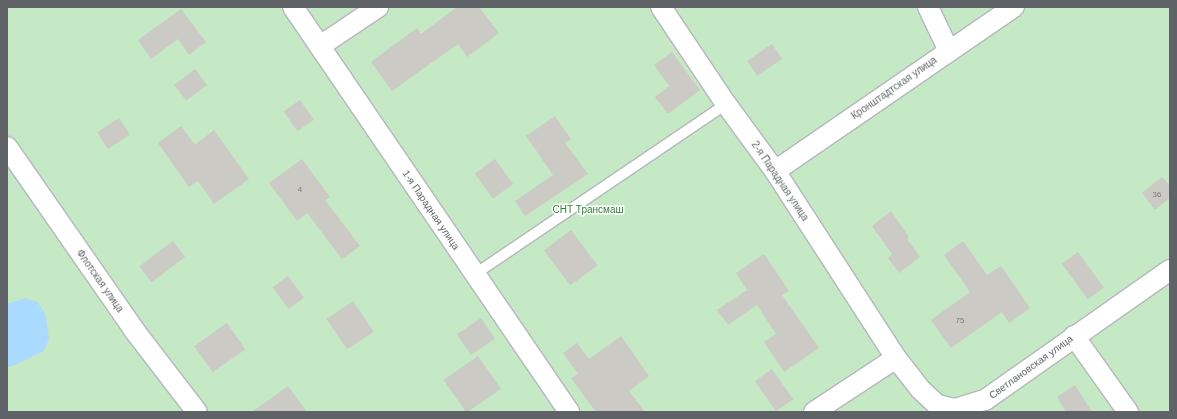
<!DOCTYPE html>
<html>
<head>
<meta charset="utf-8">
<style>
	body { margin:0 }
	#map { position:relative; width:1177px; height:419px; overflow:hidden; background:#f1efe8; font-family:Arial,sans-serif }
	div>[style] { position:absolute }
	.green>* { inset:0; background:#c5e8c5; transform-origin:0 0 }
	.water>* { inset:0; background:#aadaff }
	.building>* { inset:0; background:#cccac5; transform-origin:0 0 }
	.roads { filter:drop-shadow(1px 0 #b5b8bc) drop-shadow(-1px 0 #b5b8bc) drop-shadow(0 1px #b5b8bc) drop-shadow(0 -1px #b5b8bc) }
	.lane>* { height:10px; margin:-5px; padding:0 5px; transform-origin:5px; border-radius:5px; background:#fff }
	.street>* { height:20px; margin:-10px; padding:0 10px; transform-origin:10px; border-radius:10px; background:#fff }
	span { translate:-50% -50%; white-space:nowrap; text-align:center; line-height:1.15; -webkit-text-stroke:3px #fff; paint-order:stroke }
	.number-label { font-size:8px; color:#7a7d7f }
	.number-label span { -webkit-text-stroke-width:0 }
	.street-label { font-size:10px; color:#5f6368 }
	.park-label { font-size:10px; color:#348238 }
	.frame { position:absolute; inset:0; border:8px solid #5f6368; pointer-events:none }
</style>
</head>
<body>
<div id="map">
	<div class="green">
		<i style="left:7px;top:7px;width:1163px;height:405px"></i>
	</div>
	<div class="water">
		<i style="clip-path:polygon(25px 298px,37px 302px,45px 313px,49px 338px,44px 351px,15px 365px,7px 367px,7px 304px)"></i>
	</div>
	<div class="building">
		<i style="clip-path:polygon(457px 7px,479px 7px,499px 33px,467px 57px,458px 44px,392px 91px,371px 62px,417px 28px,421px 34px)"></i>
		<i style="clip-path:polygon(181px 9px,206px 42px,189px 55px,178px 39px,151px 59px,138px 40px)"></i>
		<i style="left:772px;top:44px;width:18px;height:30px;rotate:56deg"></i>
		<i style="clip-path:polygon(672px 52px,700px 90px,668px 114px,655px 97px,669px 86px,654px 65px)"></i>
		<i style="left:195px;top:69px;width:20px;height:26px;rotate:53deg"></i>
		<i style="left:300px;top:100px;width:24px;height:20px;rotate:55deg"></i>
		<i style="clip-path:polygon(555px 116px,571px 139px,565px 143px,588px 174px,525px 216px,515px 201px,553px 175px,526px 136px)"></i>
		<i style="left:119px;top:118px;width:20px;height:26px;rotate:57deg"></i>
		<i style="clip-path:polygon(181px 126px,195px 145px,214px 130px,249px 179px,214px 204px,198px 181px,189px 187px,158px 143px)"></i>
		<i style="clip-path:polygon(302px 159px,330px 197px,325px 200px,360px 246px,342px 259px,307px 213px,297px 221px,269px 183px)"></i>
		<i style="left:495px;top:159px;width:31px;height:25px;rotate:54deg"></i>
		<i style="clip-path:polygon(1162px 177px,1170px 186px,1170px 198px,1155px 210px,1142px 193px)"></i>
		<i style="clip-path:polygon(891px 211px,909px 237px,907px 239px,920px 257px,899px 273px,888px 258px,892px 254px,872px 226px)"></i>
		<i style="left:571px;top:230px;width:44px;height:34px;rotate:53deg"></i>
		<i style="left:173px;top:241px;width:20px;height:42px;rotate:53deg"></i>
		<i style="clip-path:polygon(963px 241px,987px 275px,1001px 266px,1030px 308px,1009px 323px,1002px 312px,951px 348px,931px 320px,970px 292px,944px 255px)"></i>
		<i style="left:1078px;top:252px;width:44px;height:20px;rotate:54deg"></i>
		<i style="clip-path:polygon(764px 254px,789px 291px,782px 295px,819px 348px,784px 372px,764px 342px,776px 334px,757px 305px,728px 325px,717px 310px,747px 290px,736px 273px)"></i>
		<i style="left:288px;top:276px;width:27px;height:19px;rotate:54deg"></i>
		<i style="left:353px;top:301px;width:37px;height:32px;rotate:56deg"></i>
		<i style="left:481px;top:318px;width:25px;height:29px;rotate:56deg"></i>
		<i style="left:227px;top:323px;width:32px;height:40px;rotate:55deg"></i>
		<i style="clip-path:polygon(621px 336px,649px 376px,629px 391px,645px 412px,596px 412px,571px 378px,578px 374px,563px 353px,577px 343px,589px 359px)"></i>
		<i style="left:478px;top:356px;width:40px;height:42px;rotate:55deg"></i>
		<i style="left:772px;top:369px;width:37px;height:21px;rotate:55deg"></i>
		<i style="clip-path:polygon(1075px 385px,1092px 412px,1066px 412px,1057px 397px)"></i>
		<i style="clip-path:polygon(288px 386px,307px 412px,252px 412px)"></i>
	</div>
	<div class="roads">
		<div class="lane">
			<i style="left:475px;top:274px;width:303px;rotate:-34.1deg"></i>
		</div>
		<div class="street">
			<i style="left:293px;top:7px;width:490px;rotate:55.7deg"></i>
			<i style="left:661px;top:7px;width:117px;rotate:56.2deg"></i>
			<i style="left:726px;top:104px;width:83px;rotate:53.8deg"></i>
			<i style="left:775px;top:171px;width:223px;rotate:57.1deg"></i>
			<i style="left:896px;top:358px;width:39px;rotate:52deg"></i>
			<i style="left:920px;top:389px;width:23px;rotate:43deg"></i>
			<i style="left:937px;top:405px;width:18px;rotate:13deg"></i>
			<i style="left:955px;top:409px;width:31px;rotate:-17deg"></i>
			<i style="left:985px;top:400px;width:226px;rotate:-35.1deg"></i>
			<i style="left:928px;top:7px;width:49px;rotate:64.5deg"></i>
			<i style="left:320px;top:46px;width:70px;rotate:-33.9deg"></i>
			<i style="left:7px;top:147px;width:223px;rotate:55.2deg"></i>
			<i style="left:134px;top:330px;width:103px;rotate:52.5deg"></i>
			<i style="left:775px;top:171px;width:290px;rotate:-34.5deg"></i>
			<i style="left:1074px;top:336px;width:93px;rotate:54.6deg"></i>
			<i style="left:814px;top:412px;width:98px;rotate:-33.4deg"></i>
		</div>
	</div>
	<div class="number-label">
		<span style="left:300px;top:190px">4</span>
		<span style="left:1157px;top:195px">36</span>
		<span style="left:960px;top:321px">75</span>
	</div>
	<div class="street-label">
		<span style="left:894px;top:88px;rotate:-35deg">Кронштадтская улица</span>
		<span style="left:780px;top:181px;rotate:56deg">2-я Парадная улица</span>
		<span style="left:431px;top:210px;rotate:56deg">1-я Парадная улица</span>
		<span style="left:100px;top:281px;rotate:55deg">Флотская улица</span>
		<span style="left:1031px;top:367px;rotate:-36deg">Светлановская улица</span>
	</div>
	<div class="park-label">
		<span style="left:588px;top:210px">СНТ Трансмаш</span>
	</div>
	<div class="frame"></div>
</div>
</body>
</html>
